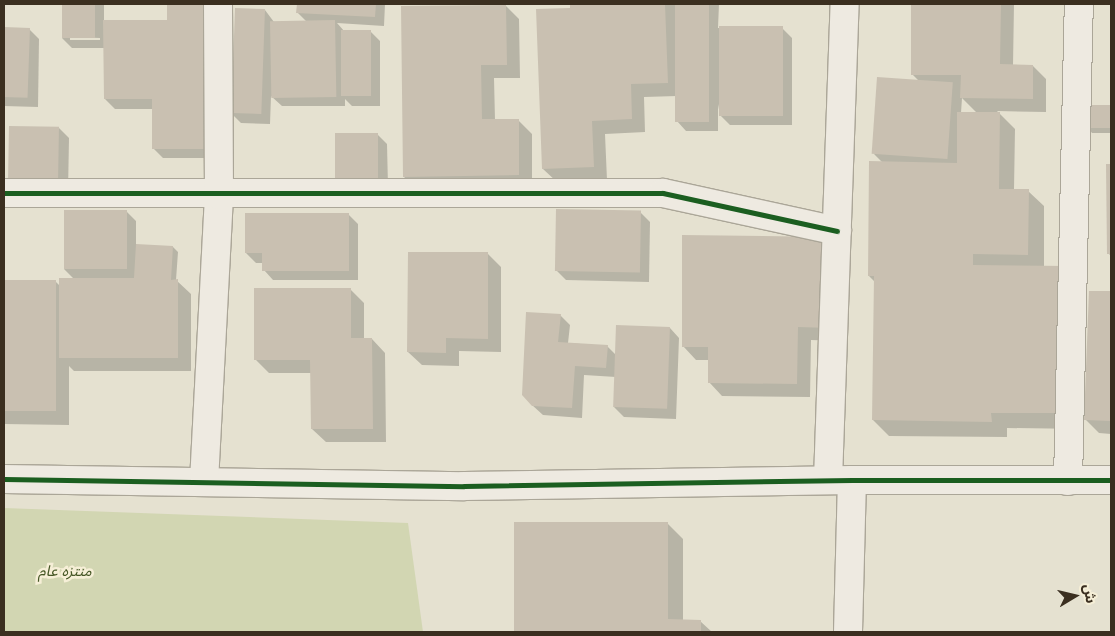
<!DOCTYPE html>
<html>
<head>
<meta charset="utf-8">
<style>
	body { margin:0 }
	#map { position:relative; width:1115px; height:636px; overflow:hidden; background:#e5e1d0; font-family:"Libre Baskerville","Noto Sans Arabic",serif }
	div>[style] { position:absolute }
	.green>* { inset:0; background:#d2d6b2 }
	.shadow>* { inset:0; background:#0003 }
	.building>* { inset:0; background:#c9c0b1; transform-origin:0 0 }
	.roads { filter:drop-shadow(1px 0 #aba698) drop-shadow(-1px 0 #aba698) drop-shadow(0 1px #aba698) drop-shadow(0 -1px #aba698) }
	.street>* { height:28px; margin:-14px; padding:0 14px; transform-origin:14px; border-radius:14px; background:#eeeae1 }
	.cycleway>* { height:5px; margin:-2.5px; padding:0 2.5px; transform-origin:2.5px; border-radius:2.5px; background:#1b5e20 }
	span { translate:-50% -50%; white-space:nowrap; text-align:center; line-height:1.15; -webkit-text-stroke:5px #f6efd7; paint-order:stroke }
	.park-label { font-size:15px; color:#465726; font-style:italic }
	.frame { position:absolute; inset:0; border:5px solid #3b2f20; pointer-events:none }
	.north { position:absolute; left:1050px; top:571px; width:50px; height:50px; -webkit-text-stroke:4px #f6efd7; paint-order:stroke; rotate:81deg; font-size:14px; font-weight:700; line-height:20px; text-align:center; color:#3b2f20 }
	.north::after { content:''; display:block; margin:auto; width:18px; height:22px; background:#3b2f20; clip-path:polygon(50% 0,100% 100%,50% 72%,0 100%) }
</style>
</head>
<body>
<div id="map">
	<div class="green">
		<i style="clip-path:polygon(4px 508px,408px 523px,423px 632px,4px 632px)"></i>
	</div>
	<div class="shadow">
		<i style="clip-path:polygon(evenodd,63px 4px,104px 4px,104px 21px,168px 21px,169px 4px,218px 4px,217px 158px,163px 158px,153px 148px,153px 109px,115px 109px,105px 99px,105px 48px,72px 48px,62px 38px,63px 4px,70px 37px,100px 38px,100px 40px,70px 40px,70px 37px)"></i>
		<i style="clip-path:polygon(298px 4px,385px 4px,384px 26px,337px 23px,345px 32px,370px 31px,380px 41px,380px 106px,352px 106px,345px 99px,345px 106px,282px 106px,271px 96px,270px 124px,241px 123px,231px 113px,265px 10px,274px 22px,307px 22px,297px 12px)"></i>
		<i style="clip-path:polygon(571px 4px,719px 4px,718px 28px,782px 28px,792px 38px,792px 125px,730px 125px,720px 115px,718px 104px,718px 131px,686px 131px,677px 121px,677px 96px,644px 97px,645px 132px,605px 134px,607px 180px,557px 182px,543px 169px)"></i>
		<i style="clip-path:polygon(evenodd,913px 4px,1014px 4px,1013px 66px,1033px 66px,1046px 79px,1046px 112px,997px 111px,1015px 129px,1014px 190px,1028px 191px,1044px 206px,1044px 267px,1082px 429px,1007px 428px,1007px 437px,889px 436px,873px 420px,875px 282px,869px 276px,883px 163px,874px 154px,919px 81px,912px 74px,913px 4px,962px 98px,977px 113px,961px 113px,962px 98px)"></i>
		<i style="clip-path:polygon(506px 6px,519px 19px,520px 78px,494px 78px,495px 120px,518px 120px,532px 134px,532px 188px,418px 190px,404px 177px)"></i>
		<i style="clip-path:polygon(4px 28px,29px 29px,39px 39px,38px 107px,4px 106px)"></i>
		<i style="clip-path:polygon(1088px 106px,1111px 106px,1111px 133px,1092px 133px,1088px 128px)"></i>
		<i style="clip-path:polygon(59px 128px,69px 138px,68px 192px,20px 191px)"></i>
		<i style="clip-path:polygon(377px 134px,387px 144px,388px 187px,346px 187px,337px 177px)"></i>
		<i style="clip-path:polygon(1107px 165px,1111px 165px,1111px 256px,1109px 254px)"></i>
		<i style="clip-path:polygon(127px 212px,136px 221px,136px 245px,173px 247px,178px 252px,176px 280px,191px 294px,191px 371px,74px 371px,69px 366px,69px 425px,4px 424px,4px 282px,56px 282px,60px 286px,75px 280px,64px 269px)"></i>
		<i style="clip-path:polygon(640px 212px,650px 222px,649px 282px,566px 280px,556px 270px)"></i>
		<i style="clip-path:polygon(348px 214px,358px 224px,358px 280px,273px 280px,264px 270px,263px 263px,256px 263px,246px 253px)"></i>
		<i style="clip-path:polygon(683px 237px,843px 341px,811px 340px,810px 397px,722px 396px,709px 382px,709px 360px,696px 360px,683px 346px)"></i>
		<i style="clip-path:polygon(488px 254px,501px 267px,501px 352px,459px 351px,459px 366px,422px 365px,408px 352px)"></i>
		<i style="clip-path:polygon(350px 289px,364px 303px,364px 339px,372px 339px,385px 353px,386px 442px,326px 442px,312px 429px,312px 373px,269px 373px,256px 360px)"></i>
		<i style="clip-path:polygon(1090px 292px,1111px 293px,1111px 434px,1099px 433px,1086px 420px)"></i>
		<i style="clip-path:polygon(560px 315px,570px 325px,568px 343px,607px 346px,616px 355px,670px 328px,679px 338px,676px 419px,624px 417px,614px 407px,616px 377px,584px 375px,582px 418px,543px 415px,532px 405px)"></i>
		<i style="clip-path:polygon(515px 523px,667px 523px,683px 539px,683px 621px,700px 621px,712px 632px,516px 632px)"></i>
	</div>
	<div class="building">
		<i style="left:62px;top:4px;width:33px;height:34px"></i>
		<i style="clip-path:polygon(167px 4px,208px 4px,208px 149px,152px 149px,152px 99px,104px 99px,103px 20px,167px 20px)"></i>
		<i style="clip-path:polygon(297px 4px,376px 4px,375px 17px,296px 13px)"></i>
		<i style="clip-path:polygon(570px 4px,665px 4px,668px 83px,631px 84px,632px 119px,592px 121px,594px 167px,542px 169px,536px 9px,570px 8px)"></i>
		<i style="left:675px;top:4px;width:34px;height:118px"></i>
		<i style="clip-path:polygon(911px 4px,1001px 4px,1000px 64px,1033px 65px,1033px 99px,960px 98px,961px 75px,911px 75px)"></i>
		<i style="clip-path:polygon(506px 5px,507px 65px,481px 65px,482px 119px,519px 119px,519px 175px,403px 177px,401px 6px)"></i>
		<i style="left:235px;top:8px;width:30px;height:105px;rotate:2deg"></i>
		<i style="left:335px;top:20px;width:77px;height:65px;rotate:89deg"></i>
		<i style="left:783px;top:26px;width:90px;height:64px;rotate:90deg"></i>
		<i style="left:4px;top:27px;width:26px;height:70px;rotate:2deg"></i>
		<i style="left:341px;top:30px;width:30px;height:66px"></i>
		<i style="left:877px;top:77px;width:76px;height:77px;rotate:4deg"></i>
		<i style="left:1086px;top:105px;width:25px;height:23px"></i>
		<i style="clip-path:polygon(957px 112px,1000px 112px,999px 189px,1029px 189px,1028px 255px,973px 254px,973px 265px,1068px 266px,1066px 413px,991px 413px,992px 422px,872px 420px,874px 276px,868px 276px,869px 161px,957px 163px)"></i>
		<i style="left:9px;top:126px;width:50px;height:56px;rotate:1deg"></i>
		<i style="left:335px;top:133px;width:43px;height:45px"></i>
		<i style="clip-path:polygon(1106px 164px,1111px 164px,1111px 254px,1107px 254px)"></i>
		<i style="left:556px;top:209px;width:85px;height:62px;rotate:1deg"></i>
		<i style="left:64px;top:210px;width:63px;height:59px"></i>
		<i style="clip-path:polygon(245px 213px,349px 213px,349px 271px,262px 271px,262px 253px,245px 253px)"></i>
		<i style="clip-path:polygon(682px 235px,831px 237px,830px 328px,798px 327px,797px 384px,708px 383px,708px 347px,682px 347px)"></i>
		<i style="clip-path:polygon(136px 244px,173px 246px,171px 280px,178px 279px,178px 358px,59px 358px,59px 278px,134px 278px)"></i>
		<i style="clip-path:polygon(408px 252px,488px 252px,488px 339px,446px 338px,446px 353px,407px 352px)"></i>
		<i style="left:4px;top:280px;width:52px;height:131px"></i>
		<i style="clip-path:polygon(254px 288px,351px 288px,351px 338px,372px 338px,373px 429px,311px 429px,310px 360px,254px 360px)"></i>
		<i style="clip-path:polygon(1089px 291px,1111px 291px,1111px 421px,1084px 420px)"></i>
		<i style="clip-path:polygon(526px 312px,561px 314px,558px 342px,608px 345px,606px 368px,575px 366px,572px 408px,532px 406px,522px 395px)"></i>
		<i style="left:616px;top:325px;width:54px;height:82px;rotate:2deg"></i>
		<i style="clip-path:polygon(514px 522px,668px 522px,668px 619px,701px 620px,701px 632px,514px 632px)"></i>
	</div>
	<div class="roads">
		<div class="street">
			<i style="left:4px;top:193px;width:659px"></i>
			<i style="left:663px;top:193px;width:178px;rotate:12.3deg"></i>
			<i style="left:4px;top:479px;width:460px;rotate:0.9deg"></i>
			<i style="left:464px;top:486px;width:388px;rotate:-0.9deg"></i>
			<i style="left:852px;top:480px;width:259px"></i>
			<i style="left:828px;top:480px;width:476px;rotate:-88deg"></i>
			<i style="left:1068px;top:481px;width:477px;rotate:-88.7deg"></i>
			<i style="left:204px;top:482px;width:287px;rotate:-87deg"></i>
			<i style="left:219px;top:195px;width:191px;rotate:-90.3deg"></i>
			<i style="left:848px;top:632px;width:152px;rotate:-88.5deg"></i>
		</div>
	</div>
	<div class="cycleway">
		<i style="left:4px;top:193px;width:659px"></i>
		<i style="left:663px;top:193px;width:178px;rotate:12.3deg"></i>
		<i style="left:4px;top:479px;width:460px;rotate:0.9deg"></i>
		<i style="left:464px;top:486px;width:388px;rotate:-0.9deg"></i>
		<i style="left:852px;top:480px;width:259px"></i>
	</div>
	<div class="park-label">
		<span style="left:65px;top:571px">منتزه عام</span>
	</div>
	<div class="frame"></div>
	<div class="north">ش</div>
</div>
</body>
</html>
